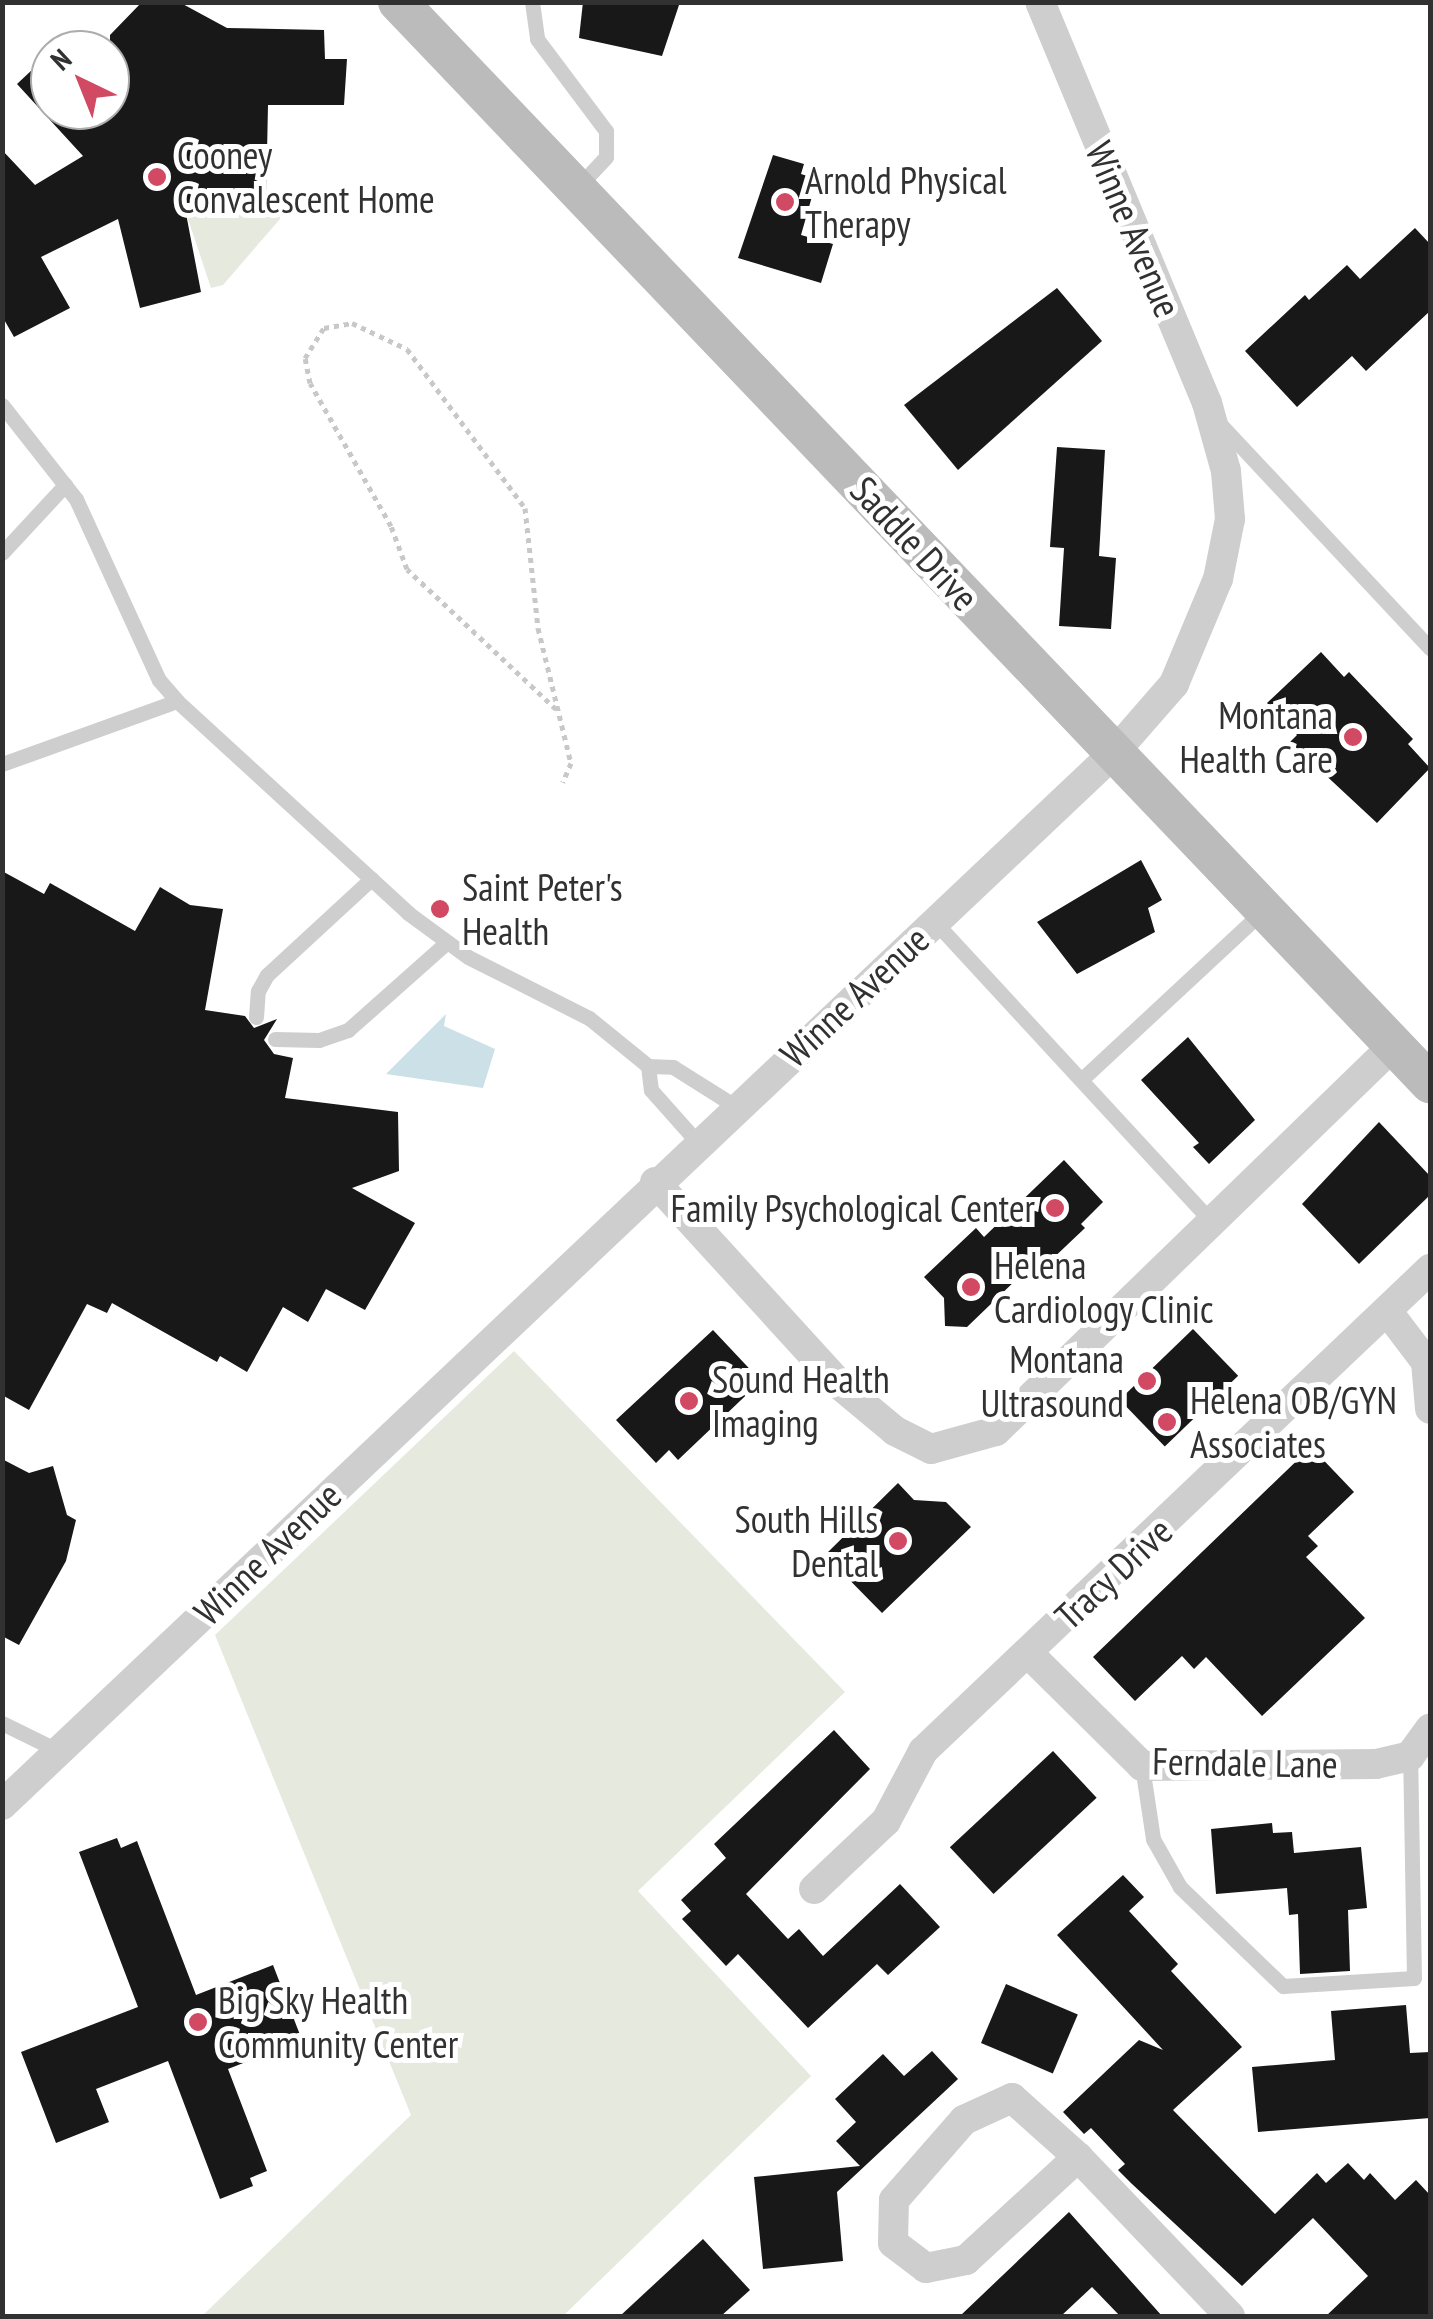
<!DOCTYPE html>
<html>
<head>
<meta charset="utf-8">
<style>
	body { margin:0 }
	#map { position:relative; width:1433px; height:2319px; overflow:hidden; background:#fff; font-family:"PT Sans Narrow",sans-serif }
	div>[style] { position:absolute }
	.green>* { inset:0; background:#e5e9de }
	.water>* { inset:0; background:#cce0e7 }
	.building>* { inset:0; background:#181818; transform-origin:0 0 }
	.path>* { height:5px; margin-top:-2.5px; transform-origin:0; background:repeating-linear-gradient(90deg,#c8c8c8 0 5px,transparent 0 10px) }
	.lane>* { height:15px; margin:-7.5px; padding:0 7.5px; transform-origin:7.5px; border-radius:7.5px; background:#cecece }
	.street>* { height:30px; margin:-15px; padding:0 15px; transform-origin:15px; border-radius:15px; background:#cecece }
	.secondary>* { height:40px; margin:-20px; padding:0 20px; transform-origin:20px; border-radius:20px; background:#bbb }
	.dots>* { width:28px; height:28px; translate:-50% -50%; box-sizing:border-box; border:5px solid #fff; border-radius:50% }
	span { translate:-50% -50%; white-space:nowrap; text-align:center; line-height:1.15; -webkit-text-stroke:10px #fff; paint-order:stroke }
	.poi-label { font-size:38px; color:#313131 }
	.left { translate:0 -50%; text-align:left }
	.right { translate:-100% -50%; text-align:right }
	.street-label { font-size:38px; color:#313131 }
	.frame { position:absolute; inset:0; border:5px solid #313131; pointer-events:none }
	.north { position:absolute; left:30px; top:30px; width:100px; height:100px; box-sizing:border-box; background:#fff; border:2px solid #adadad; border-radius:50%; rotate:317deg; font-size:28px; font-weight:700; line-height:40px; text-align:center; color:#313131 }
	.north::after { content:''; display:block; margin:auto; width:35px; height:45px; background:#d14963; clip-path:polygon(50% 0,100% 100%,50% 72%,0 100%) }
</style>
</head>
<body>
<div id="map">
	<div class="green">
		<i style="clip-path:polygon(279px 204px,280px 219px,223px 285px,211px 288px,185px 210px)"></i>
		<i style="clip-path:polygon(514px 1351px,845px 1692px,638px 1891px,811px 2076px,563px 2316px,202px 2316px,411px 2115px,215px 1635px)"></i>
	</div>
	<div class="water">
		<i style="clip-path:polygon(446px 1014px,444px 1026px,495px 1049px,483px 1088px,386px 1074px)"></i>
	</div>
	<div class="building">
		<i style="clip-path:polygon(142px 2px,179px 2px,227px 28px,324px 30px,325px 59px,347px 59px,344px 105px,268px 105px,266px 202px,184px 203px,201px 292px,140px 308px,118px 219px,41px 257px,70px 308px,14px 337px,2px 316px,2px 150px,35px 185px,83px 156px,17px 84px,50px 53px,50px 110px,110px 110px,110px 35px)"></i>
		<i style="clip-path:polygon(583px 2px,680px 2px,662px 56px,579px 38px)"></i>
		<i style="clip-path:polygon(773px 155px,804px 164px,801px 174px,817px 179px,801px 235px,833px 244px,821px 283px,738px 258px)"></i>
		<i style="clip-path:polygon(1415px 228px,1430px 244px,1430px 311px,1366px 371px,1352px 356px,1297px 407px,1245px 351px,1305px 295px,1309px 300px,1347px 265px,1360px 279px)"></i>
		<i style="clip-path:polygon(1057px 288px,1102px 341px,958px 470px,904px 405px)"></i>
		<i style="clip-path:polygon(1057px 447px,1105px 450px,1099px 556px,1116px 558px,1111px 629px,1059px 626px,1064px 548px,1050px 547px)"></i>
		<i style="clip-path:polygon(1321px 652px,1344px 677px,1349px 672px,1413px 739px,1408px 744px,1430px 768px,1377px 823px,1290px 742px,1297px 735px,1267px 703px)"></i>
		<i style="clip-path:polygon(1141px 860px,1162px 900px,1148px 908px,1155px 932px,1077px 974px,1037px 922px)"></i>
		<i style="clip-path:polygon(2px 871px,44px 894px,50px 883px,135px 931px,160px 887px,190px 905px,223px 909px,205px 1010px,245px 1016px,254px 1028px,277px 1019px,264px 1040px,274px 1054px,293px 1058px,285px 1098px,398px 1112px,399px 1171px,352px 1188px,415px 1223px,365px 1310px,326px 1289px,308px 1322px,283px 1307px,247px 1372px,220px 1356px,217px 1362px,112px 1303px,107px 1313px,87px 1304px,29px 1410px,2px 1395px)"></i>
		<i style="clip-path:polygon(1188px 1037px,1255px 1120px,1209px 1164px,1193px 1147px,1199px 1143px,1141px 1080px)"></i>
		<i style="clip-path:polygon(1379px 1122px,1430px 1176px,1430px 1195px,1359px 1264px,1302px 1204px)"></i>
		<i style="clip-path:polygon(1064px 1160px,1103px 1202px,1081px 1224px,1085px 1228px,1047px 1264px,1040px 1257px,967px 1327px,945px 1326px,944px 1298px,924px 1277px,976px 1228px,984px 1237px)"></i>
		<i style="left:1193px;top:1329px;width:65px;height:102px;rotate:46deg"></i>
		<i style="clip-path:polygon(713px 1330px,761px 1381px,678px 1460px,669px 1450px,656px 1463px,616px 1420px)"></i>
		<i style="clip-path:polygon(1311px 1447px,1354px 1492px,1308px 1536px,1318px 1546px,1306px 1557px,1365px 1618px,1262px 1716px,1206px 1657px,1194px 1669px,1182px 1656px,1135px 1701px,1093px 1657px)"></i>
		<i style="clip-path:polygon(2px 1459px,29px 1473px,53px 1466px,67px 1515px,76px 1520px,66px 1561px,19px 1645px,2px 1636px)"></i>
		<i style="clip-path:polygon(898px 1483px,914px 1500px,946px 1502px,971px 1527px,882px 1613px,825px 1555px)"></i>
		<i style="clip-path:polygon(834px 1730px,870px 1769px,746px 1894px,788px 1939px,799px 1929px,823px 1956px,900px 1884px,940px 1927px,888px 1975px,877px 1964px,808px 2028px,738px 1954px,726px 1966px,682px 1919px,691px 1911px,681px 1900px,726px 1858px,714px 1844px)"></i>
		<i style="left:1053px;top:1751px;width:64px;height:141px;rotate:47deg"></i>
		<i style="clip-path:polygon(1272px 1823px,1273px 1833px,1292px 1832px,1294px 1853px,1361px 1847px,1367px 1908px,1348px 1910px,1350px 1971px,1300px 1974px,1298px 1914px,1289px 1915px,1287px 1888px,1216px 1894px,1211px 1829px)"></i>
		<i style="clip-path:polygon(117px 1838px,121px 1848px,137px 1841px,196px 1995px,273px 1965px,302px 2040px,228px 2069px,267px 2171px,250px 2178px,253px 2186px,220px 2199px,168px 2061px,96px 2089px,109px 2122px,56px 2143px,21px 2052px,138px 2007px,79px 1852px)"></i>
		<i style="clip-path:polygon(1123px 1875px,1144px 1897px,1129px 1911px,1178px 1964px,1171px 1971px,1242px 2047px,1173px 2110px,1275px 2214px,1317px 2173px,1326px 2183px,1348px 2163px,1364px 2180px,1370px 2173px,1395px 2200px,1416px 2180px,1430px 2195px,1430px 2316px,1326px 2316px,1368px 2276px,1313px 2218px,1242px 2286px,1132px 2184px,1118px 2170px,1125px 2164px,1091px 2128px,1084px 2134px,1063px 2112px,1139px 2040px,1163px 2050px,1057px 1935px)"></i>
		<i style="left:1006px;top:1984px;width:78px;height:64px;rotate:23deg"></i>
		<i style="clip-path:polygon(1406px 2005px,1410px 2053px,1430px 2052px,1430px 2118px,1258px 2132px,1252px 2067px,1335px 2060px,1331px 2011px)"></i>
		<i style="clip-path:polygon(932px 2051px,958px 2079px,837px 2192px,843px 2261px,763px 2269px,754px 2177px,860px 2166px,836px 2141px,856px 2122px,835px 2099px,883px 2054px,904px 2076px)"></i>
		<i style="clip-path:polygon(1069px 2212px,1162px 2316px,1120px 2316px,1092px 2287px,1061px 2316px,960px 2316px)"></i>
		<i style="clip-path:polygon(703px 2239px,750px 2290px,721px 2316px,620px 2316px)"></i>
	</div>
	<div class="path">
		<i style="left:556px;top:709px;width:204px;rotate:-136.8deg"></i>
		<i style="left:407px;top:569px;width:46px;rotate:-110.4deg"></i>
		<i style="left:391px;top:526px;width:164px;rotate:-119.5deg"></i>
		<i style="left:310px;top:383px;width:25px;rotate:-101deg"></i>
		<i style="left:305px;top:358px;width:36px;rotate:-58deg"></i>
		<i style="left:324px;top:328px;width:28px;rotate:-10deg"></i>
		<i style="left:352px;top:323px;width:61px;rotate:25.3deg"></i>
		<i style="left:407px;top:349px;width:198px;rotate:53.4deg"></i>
		<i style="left:525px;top:508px;width:121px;rotate:83.8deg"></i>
		<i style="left:538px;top:628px;width:139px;rotate:76.3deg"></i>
		<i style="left:571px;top:763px;width:21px;rotate:113deg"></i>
	</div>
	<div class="lane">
		<i style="left:532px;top:2px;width:37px;rotate:82deg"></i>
		<i style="left:537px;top:39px;width:115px;rotate:53.1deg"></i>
		<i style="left:606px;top:131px;width:26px;rotate:90deg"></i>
		<i style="left:606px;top:157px;width:44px;rotate:133.2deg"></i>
		<i style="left:2px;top:405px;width:120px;rotate:51.8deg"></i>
		<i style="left:76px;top:499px;width:199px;rotate:65.4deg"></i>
		<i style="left:159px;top:680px;width:28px;rotate:49deg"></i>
		<i style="left:177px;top:701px;width:314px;rotate:42.5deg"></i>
		<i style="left:408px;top:913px;width:74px;rotate:36.3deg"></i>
		<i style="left:468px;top:957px;width:136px;rotate:26.8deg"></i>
		<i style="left:589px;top:1018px;width:76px;rotate:39.1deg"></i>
		<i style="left:648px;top:1066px;width:25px;rotate:2deg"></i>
		<i style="left:673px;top:1067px;width:73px;rotate:32.2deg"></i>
		<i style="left:1221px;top:425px;width:306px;rotate:46.9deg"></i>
		<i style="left:2px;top:553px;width:93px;rotate:-47.2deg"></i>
		<i style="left:2px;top:764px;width:186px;rotate:-19.8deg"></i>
		<i style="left:935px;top:922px;width:407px;rotate:47.3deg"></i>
		<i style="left:256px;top:1017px;width:26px;rotate:-86deg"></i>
		<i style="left:258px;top:991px;width:18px;rotate:-61deg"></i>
		<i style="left:267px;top:975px;width:142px;rotate:-42.7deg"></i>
		<i style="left:275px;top:1039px;width:44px;rotate:1.3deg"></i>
		<i style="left:319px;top:1040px;width:31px;rotate:-19deg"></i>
		<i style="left:348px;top:1030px;width:132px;rotate:-41.6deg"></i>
		<i style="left:648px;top:1066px;width:24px;rotate:83deg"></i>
		<i style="left:651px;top:1090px;width:71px;rotate:48.4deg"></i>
		<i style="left:1081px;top:1080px;width:250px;rotate:-42.9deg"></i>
		<i style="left:2px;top:1723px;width:64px;rotate:26.2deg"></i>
		<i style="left:1142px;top:1766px;width:74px;rotate:81.4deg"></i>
		<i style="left:1153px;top:1839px;width:55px;rotate:60.6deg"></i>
		<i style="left:1180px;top:1887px;width:143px;rotate:43.9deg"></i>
		<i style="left:1283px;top:1986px;width:131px;rotate:-3.5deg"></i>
		<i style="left:1414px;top:1978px;width:222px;rotate:-91deg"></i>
	</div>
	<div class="street">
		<i style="left:655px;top:1182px;width:276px;rotate:47.6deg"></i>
		<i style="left:841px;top:1386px;width:70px;rotate:39.8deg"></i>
		<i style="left:895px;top:1431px;width:40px;rotate:26.6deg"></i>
		<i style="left:931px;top:1449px;width:67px;rotate:-15.5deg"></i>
		<i style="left:996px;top:1431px;width:554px;rotate:-44.12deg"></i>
		<i style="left:1388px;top:1312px;width:63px;rotate:52.8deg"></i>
		<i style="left:1426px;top:1362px;width:47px;rotate:85.1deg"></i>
		<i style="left:1028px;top:1653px;width:161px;rotate:44.7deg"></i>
		<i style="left:1142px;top:1766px;width:234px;rotate:-0.5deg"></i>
		<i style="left:1376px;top:1764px;width:35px;rotate:-13deg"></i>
		<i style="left:1410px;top:1756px;width:34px;rotate:-54deg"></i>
		<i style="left:2px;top:1805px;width:1529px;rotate:-43.41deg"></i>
		<i style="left:1113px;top:754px;width:93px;rotate:-48.9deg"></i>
		<i style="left:1174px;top:684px;width:114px;rotate:-67.3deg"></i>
		<i style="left:1218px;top:579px;width:61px;rotate:-78.7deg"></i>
		<i style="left:1230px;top:519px;width:48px;rotate:-94.8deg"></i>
		<i style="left:1226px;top:471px;width:71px;rotate:-105.6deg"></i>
		<i style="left:1207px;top:403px;width:434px;rotate:-112.6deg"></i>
		<i style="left:814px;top:1889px;width:99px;rotate:-43.4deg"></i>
		<i style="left:886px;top:1821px;width:79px;rotate:-62.1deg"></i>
		<i style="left:923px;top:1751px;width:700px;rotate:-43.55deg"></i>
		<i style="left:1078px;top:2157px;width:152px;rotate:137.4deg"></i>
		<i style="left:966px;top:2260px;width:41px;rotate:168.7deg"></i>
		<i style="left:926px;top:2268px;width:41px;rotate:-142.9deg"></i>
		<i style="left:893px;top:2243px;width:43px;rotate:-88.7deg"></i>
		<i style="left:894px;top:2200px;width:106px;rotate:-48.8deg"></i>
		<i style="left:964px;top:2120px;width:53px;rotate:-24.6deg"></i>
		<i style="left:1012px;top:2098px;width:89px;rotate:41.8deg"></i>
		<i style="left:1078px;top:2157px;width:220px;rotate:46.3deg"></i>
	</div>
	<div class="secondary">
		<i style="left:398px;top:2px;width:1495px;rotate:46.33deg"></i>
	</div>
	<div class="dots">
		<i style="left:157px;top:177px;background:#d14963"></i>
		<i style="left:785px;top:202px;background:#d14963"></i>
		<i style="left:1353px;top:737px;background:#d14963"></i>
		<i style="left:440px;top:909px;background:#d14963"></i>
		<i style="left:1055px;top:1208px;background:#d14963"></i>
		<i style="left:971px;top:1287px;background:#d14963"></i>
		<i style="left:1147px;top:1381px;background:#d14963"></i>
		<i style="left:689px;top:1401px;background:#d14963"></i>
		<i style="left:1167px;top:1422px;background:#d14963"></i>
		<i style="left:898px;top:1541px;background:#d14963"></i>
		<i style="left:198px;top:2022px;background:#d14963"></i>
	</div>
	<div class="poi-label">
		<span class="left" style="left:177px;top:177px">Cooney<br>Convalescent Home</span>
		<span class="left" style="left:805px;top:202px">Arnold Physical<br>Therapy</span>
		<span class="right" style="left:1333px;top:737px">Montana<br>Health Care</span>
		<span class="left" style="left:462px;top:909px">Saint Peter's<br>Health</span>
		<span class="right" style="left:1035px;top:1208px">Family Psychological Center</span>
		<span class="left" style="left:994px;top:1287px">Helena<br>Cardiology Clinic</span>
		<span class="right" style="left:1124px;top:1381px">Montana<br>Ultrasound</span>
		<span class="left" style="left:712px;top:1401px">Sound Health<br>Imaging</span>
		<span class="left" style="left:1190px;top:1422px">Helena OB/GYN<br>Associates</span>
		<span class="right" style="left:878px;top:1541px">South Hills<br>Dental</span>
		<span class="left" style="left:218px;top:2022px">Big Sky Health<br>Community Center</span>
	</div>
	<div class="street-label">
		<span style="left:1134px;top:229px;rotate:67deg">Winne Avenue</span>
		<span style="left:915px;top:543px;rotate:47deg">Saddle Drive</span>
		<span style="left:854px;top:996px;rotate:-43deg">Winne Avenue</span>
		<span style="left:267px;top:1553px;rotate:-44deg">Winne Avenue</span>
		<span style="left:1113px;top:1573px;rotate:-43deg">Tracy Drive</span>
		<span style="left:1245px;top:1762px;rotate:1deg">Ferndale Lane</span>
	</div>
	<div class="frame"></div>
	<div class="north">N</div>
</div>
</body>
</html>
